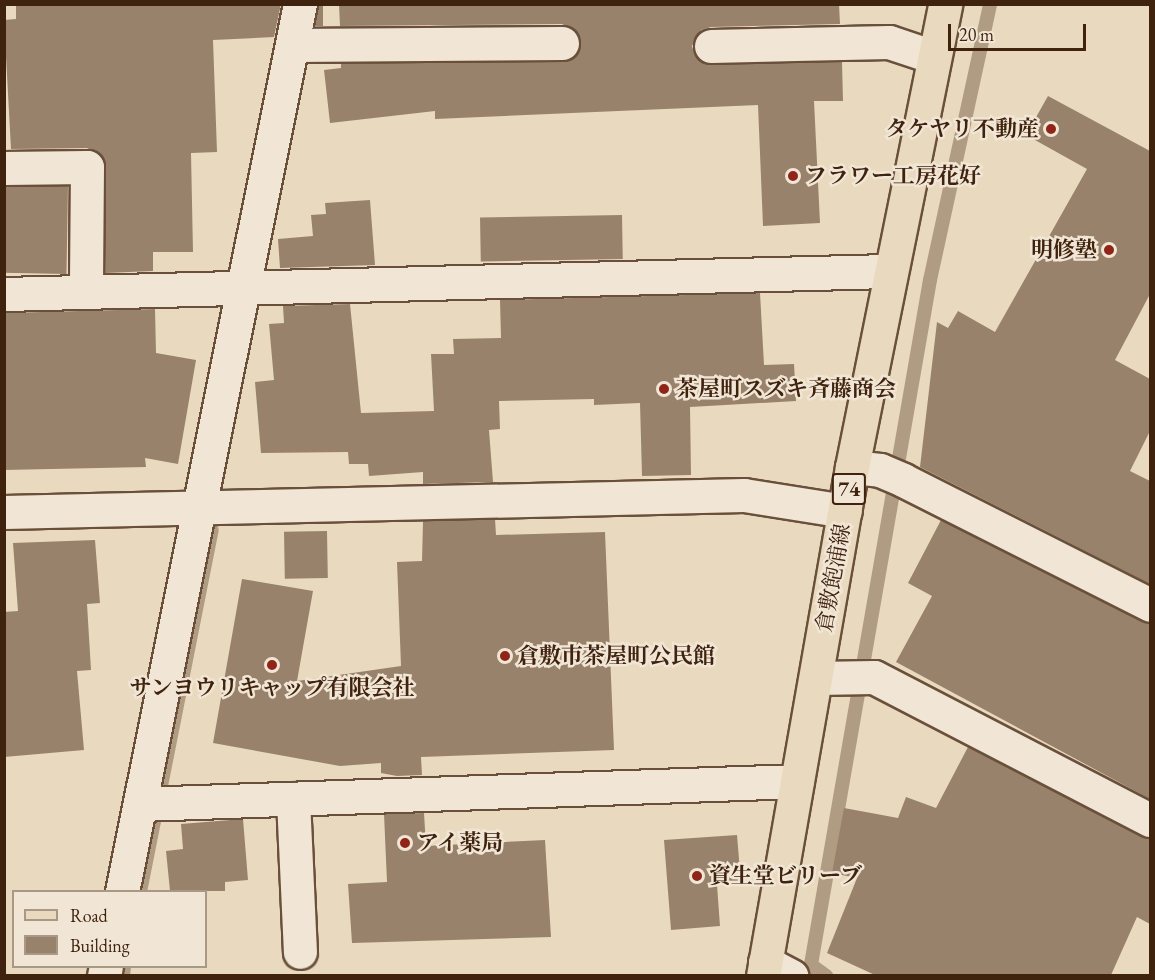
<!DOCTYPE html>
<html>
<head>
<meta charset="utf-8">
<style>
	body { margin:0 }
	#map { position:relative; width:1155px; height:980px; overflow:hidden; background:#e9d9bf; font-family:"EB Garamond","Noto Serif JP",serif }
	div>[style] { position:absolute }
	.stream>* { height:14px; margin:-7px; padding:0 7px; transform-origin:7px; border-radius:7px; background:#b09b83 }
	.building>* { inset:0; background:#98826b; transform-origin:0 0 }
	.roads { filter:drop-shadow(2px 0 #6a503b) drop-shadow(-2px 0 #6a503b) drop-shadow(0 2px #6a503b) drop-shadow(0 -2px #6a503b) }
	.street>* { height:33px; margin:-16.5px; padding:0 16.5px; transform-origin:16.5px; border-radius:16.5px; background:#f1e6d5 }
	.primary>* { height:33px; margin:-16.5px; padding:0 16.5px; transform-origin:16.5px; border-radius:16.5px; background:#e9d9bf }
	.dots>* { width:16px; height:16px; translate:-50% -50%; box-sizing:border-box; border:3px solid #f1e6d5; border-radius:50% }
	span { translate:-50% -50%; white-space:nowrap; text-align:center; line-height:1.15; -webkit-text-stroke:5px #f1e6d5; paint-order:stroke }
	.shield-label span { padding:2px 4px; background:#f1e6d5; border:2px solid; border-radius:4px; -webkit-text-stroke-width:0 }
	.shield-label { font-size:21px; color:#40230f; font-weight:700 }
	.poi-label { font-size:22px; color:#40230f; font-weight:700 }
	.right { translate:-100% -50%; text-align:right }
	.left { translate:0 -50%; text-align:left }
	.street-label { font-size:22px; color:#40230f }
	.frame { position:absolute; inset:0; border:6px solid #40230f; pointer-events:none }
	.legend { position:absolute; left:12px; top:890px; width:195px; height:78px; box-sizing:border-box; background:#f1e6d5; border:2px solid #aa9886; margin:0; padding:8px 10px; list-style:none; font-size:18px; color:#40230f }
	.legend li { display:flex; align-items:center; gap:12px; height:30px }
	.legend b { width:30px; border:2px solid #aa9886 }
	.scale { position:absolute; left:948px; top:24px; width:138px; height:27px; box-sizing:border-box; border:3px solid #40230f; border-top:0; padding-left:8px; font-size:18px; line-height:21px; white-space:nowrap; color:#40230f; -webkit-text-stroke:4px #f1e6d5; paint-order:stroke }
</style>
</head>
<body>
<div id="map">
	<div class="stream">
		<i style="left:140px;top:892px;width:369px;rotate:-78.8deg"></i>
		<i style="left:811px;top:965px;width:19px;rotate:36deg"></i>
		<i style="left:123px;top:976px;width:10px;rotate:-84deg"></i>
		<i style="left:809px;top:976px;width:706px;rotate:-80.14deg"></i>
		<i style="left:930px;top:280px;width:282px;rotate:-77.7deg"></i>
	</div>
	<div class="building">
		<i style="clip-path:polygon(16px 4px,281px 4px,274px 37px,213px 40px,217px 152px,191px 153px,193px 252px,153px 252px,153px 271px,105px 273px,103px 157px,87px 148px,11px 149px,4px 20px,16px 19px)"></i>
		<i style="clip-path:polygon(318px 4px,323px 4px,323px 26px,315px 26px)"></i>
		<i style="clip-path:polygon(339px 4px,839px 4px,840px 24px,711px 27px,701px 30px,692px 46px,695px 56px,711px 65px,842px 62px,843px 101px,814px 101px,820px 223px,763px 226px,758px 105px,435px 119px,435px 111px,330px 123px,324px 70px,341px 68px,341px 63px,562px 62px,572px 59px,581px 43px,578px 33px,562px 24px,340px 26px)"></i>
		<i style="clip-path:polygon(1048px 96px,1150px 151px,1150px 294px,1115px 360px,1150px 379px,1150px 431px,1130px 471px,1150px 481px,1150px 584px,920px 467px,937px 322px,948px 328px,958px 311px,995px 332px,1087px 169px,1026px 135px)"></i>
		<i style="left:68px;top:186px;width:88px;height:64px;rotate:91deg"></i>
		<i style="clip-path:polygon(370px 200px,375px 265px,280px 268px,278px 239px,313px 236px,311px 215px,326px 214px,325px 203px)"></i>
		<i style="left:622px;top:215px;width:44px;height:142px;rotate:89deg"></i>
		<i style="clip-path:polygon(760px 293px,764px 365px,794px 364px,796px 401px,690px 407px,691px 475px,642px 476px,640px 403px,594px 405px,594px 399px,499px 401px,500px 429px,489px 430px,493px 482px,423px 484px,423px 472px,369px 476px,368px 464px,349px 464px,348px 452px,261px 453px,255px 382px,274px 380px,269px 324px,284px 323px,283px 306px,350px 304px,361px 413px,434px 411px,431px 354px,454px 354px,453px 339px,501px 338px,500px 300px)"></i>
		<i style="clip-path:polygon(155px 309px,156px 353px,196px 360px,178px 464px,145px 458px,146px 467px,4px 470px,4px 313px)"></i>
		<i style="clip-path:polygon(495px 519px,496px 535px,605px 532px,614px 750px,421px 757px,422px 775px,397px 776px,381px 773px,381px 763px,340px 766px,213px 743px,242px 579px,313px 591px,297px 681px,401px 666px,397px 562px,422px 561px,423px 521px)"></i>
		<i style="clip-path:polygon(941px 520px,1150px 624px,1150px 799px,896px 662px,932px 596px,908px 583px)"></i>
		<i style="left:327px;top:531px;width:47px;height:43px;rotate:89deg"></i>
		<i style="clip-path:polygon(95px 540px,100px 603px,87px 604px,91px 670px,77px 671px,84px 750px,4px 757px,4px 612px,18px 611px,13px 543px)"></i>
		<i style="clip-path:polygon(968px 747px,1150px 839px,1150px 924px,1137px 917px,1111px 975px,875px 975px,827px 953px,857px 878px,832px 873px,844px 808px,898px 818px,906px 797px,936px 808px)"></i>
		<i style="clip-path:polygon(424px 813px,426px 846px,545px 840px,551px 937px,352px 943px,348px 884px,387px 882px,384px 814px)"></i>
		<i style="clip-path:polygon(243px 819px,248px 880px,225px 882px,225px 891px,170px 891px,166px 851px,183px 849px,181px 824px)"></i>
		<i style="clip-path:polygon(737px 835px,741px 883px,717px 885px,720px 926px,671px 930px,664px 840px)"></i>
	</div>
	<div class="roads">
		<div class="street">
			<i style="left:292px;top:45px;width:270px;rotate:-0.4deg"></i>
			<i style="left:711px;top:46px;width:178px;rotate:-1.3deg"></i>
			<i style="left:889px;top:42px;width:47px;rotate:18.4deg"></i>
			<i style="left:4px;top:168px;width:83px;rotate:-0.7deg"></i>
			<i style="left:87px;top:167px;width:124px;rotate:90.5deg"></i>
			<i style="left:4px;top:294px;width:886px;rotate:-1.49deg"></i>
			<i style="left:852px;top:467px;width:28px;rotate:6deg"></i>
			<i style="left:880px;top:470px;width:25px;rotate:23deg"></i>
			<i style="left:903px;top:480px;width:277px;rotate:26.8deg"></i>
			<i style="left:4px;top:512px;width:740px;rotate:-1.32deg"></i>
			<i style="left:744px;top:495px;width:102px;rotate:9deg"></i>
			<i style="left:816px;top:678px;width:58px;rotate:-1deg"></i>
			<i style="left:874px;top:677px;width:311px;rotate:27.4deg"></i>
			<i style="left:293px;top:799px;width:153px;rotate:87.4deg"></i>
			<i style="left:140px;top:804px;width:657px;rotate:-2deg"></i>
			<i style="left:122px;top:892px;width:906px;rotate:-78.67deg"></i>
			<i style="left:765px;top:962px;width:30px;rotate:28deg"></i>
			<i style="left:104px;top:976px;width:10px;rotate:-79deg"></i>
		</div>
		<div class="primary">
			<i style="left:763px;top:976px;width:517px;rotate:-80.08deg"></i>
			<i style="left:852px;top:467px;width:472px;rotate:-78.6deg"></i>
		</div>
	</div>
	<div class="dots">
		<i style="left:1051px;top:129px;background:#8f2418"></i>
		<i style="left:793px;top:176px;background:#8f2418"></i>
		<i style="left:1109px;top:250px;background:#8f2418"></i>
		<i style="left:664px;top:389px;background:#8f2418"></i>
		<i style="left:505px;top:656px;background:#8f2418"></i>
		<i style="left:272px;top:665px;background:#8f2418"></i>
		<i style="left:405px;top:843px;background:#8f2418"></i>
		<i style="left:697px;top:876px;background:#8f2418"></i>
	</div>
	<div class="shield-label">
		<span style="left:849px;top:489px">74</span>
	</div>
	<div class="poi-label">
		<span class="right" style="left:1039px;top:129px">タケヤリ不動産</span>
		<span class="left" style="left:805px;top:176px">フラワー工房花好</span>
		<span class="right" style="left:1097px;top:250px">明修塾</span>
		<span class="left" style="left:676px;top:389px">茶屋町スズキ斉藤商会</span>
		<span class="left" style="left:517px;top:656px">倉敷市茶屋町公民館</span>
		<span style="left:272px;top:688px">サンヨウリキャップ有限会社</span>
		<span class="left" style="left:417px;top:843px">アイ薬局</span>
		<span class="left" style="left:709px;top:876px">資生堂ビリーブ</span>
	</div>
	<div class="street-label">
		<span style="left:833px;top:578px;rotate:-80deg">倉敷飽浦線</span>
	</div>
	<div class="frame"></div>
	<ul class="legend">
	<li><b style="height:8px;background:#e9d9bf"></b>Road</li>
	<li><b style="height:16px;background:#98826b"></b>Building</li>
	</ul>
	<div class="scale">20 m</div>
</div>
</body>
</html>
